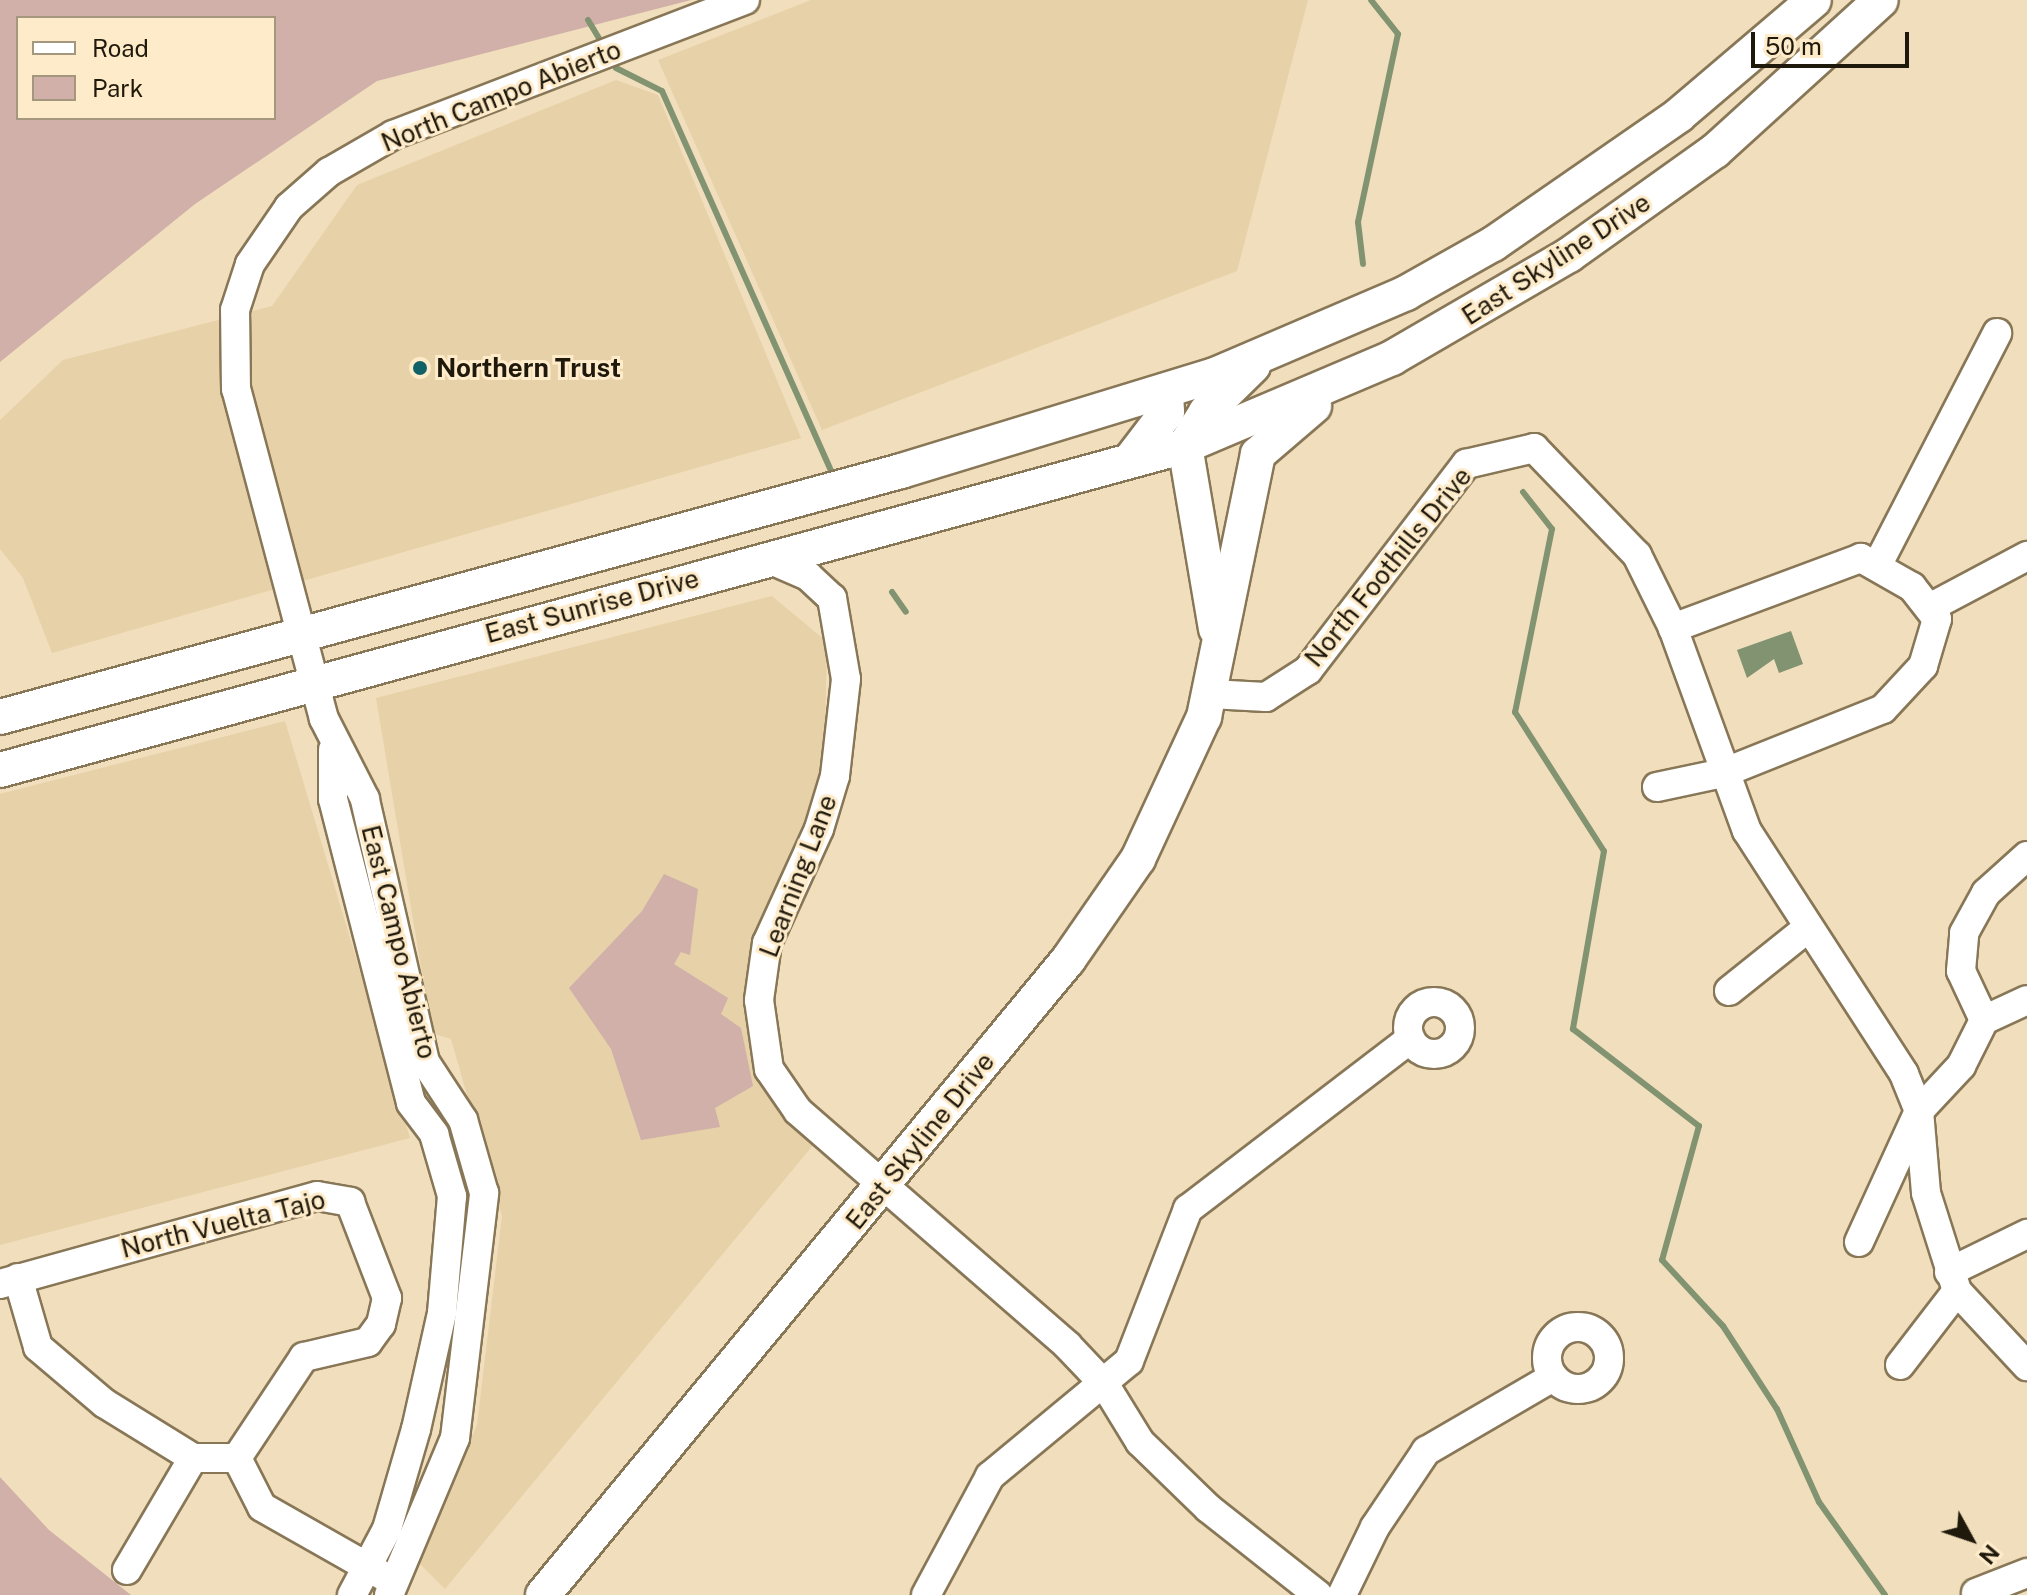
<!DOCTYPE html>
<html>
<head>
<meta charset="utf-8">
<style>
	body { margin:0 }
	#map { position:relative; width:2027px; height:1595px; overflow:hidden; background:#f1debc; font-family:"Public Sans",sans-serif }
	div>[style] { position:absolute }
	.built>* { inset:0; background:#e7d1a8 }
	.green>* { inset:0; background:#d0b0a8 }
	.water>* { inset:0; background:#819370 }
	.stream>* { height:6px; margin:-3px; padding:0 3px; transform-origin:3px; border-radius:3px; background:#819370 }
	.roads { filter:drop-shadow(2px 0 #887757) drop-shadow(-2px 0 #887757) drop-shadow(0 2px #887757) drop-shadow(0 -2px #887757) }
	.minor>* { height:28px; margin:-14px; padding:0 14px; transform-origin:14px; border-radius:14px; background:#fff }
	.minor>.ring { margin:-14px; padding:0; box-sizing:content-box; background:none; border:28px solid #fff; border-radius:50% }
	.major>* { height:34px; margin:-17px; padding:0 17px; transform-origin:17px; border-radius:17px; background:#fff }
	.dots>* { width:22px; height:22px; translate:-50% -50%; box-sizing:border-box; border:4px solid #feebc9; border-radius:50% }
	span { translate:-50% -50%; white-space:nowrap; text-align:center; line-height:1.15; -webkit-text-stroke:6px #feebc9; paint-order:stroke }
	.street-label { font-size:26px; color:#1f190c }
	.poi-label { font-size:26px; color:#1f190c; font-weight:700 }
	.left { translate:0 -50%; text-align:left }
	.legend { position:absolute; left:16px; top:16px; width:260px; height:104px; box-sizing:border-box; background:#feebc9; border:2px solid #a5977d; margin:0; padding:10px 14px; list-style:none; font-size:24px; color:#1f190c }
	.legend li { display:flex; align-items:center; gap:16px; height:40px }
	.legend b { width:40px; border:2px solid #a5977d }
	.north { position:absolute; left:1931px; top:1499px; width:80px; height:80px; -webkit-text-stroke:6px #feebc9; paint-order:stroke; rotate:130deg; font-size:22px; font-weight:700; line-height:32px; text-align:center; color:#1f190c }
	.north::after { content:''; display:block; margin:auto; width:28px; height:36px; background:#1f190c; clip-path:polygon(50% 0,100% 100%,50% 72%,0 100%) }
	.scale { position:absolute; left:1751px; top:32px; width:158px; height:36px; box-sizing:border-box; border:4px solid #1f190c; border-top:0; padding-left:10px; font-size:24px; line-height:28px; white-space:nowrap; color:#1f190c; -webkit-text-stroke:6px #feebc9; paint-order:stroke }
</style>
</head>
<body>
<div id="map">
	<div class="built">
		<i style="clip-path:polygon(811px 0,1308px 0,1237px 271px,822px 430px,658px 60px)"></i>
		<i style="clip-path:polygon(616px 80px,658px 95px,801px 438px,52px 653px,23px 578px,0 549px,0 420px,63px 360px,272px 306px,357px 185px)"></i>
		<i style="clip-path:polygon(772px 596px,827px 642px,824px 778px,756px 944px,749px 1001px,819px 1138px,445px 1589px,417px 1561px,477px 1425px,502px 1216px,451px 1039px,432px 1033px,376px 698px)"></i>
		<i style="clip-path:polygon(285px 721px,410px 1138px,0 1245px,0 794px)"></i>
	</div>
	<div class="green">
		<i style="clip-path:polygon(evenodd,0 0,691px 0,377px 81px,195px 204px,0 362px,0 0,274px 18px,274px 118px,18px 118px,18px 18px,274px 18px)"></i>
		<i style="clip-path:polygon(664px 874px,698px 889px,690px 955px,681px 952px,674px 964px,728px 998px,721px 1014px,741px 1028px,753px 1086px,715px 1108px,720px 1127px,641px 1140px,611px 1049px,569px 988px,642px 911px)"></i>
		<i style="clip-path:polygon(0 1477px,49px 1530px,131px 1595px,0 1595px)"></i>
	</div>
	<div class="water">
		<i style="clip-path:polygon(1791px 631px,1803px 664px,1779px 673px,1774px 659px,1747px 678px,1737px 650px)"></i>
	</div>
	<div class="stream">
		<i style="left:588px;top:20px;width:21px;rotate:59deg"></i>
		<i style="left:616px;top:68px;width:51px;rotate:26.6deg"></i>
		<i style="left:662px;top:91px;width:420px;rotate:66deg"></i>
		<i style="left:1363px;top:264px;width:42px;rotate:-96.8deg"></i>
		<i style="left:1358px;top:222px;width:192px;rotate:-78deg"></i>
		<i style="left:1398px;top:34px;width:43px;rotate:-128.5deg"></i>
		<i style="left:1523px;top:492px;width:47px;rotate:51.9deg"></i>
		<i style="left:1552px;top:529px;width:187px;rotate:101.4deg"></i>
		<i style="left:1515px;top:712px;width:165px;rotate:57.4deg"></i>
		<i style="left:1604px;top:851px;width:181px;rotate:99.9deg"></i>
		<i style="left:1573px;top:1029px;width:159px;rotate:37.6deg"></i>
		<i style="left:1699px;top:1126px;width:139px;rotate:105.4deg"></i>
		<i style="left:1662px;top:1260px;width:90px;rotate:47.3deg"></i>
		<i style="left:1723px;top:1326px;width:99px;rotate:57deg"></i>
		<i style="left:1777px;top:1409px;width:102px;rotate:65.7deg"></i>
		<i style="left:1819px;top:1502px;width:114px;rotate:54.6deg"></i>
		<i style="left:892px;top:592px;width:24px;rotate:55deg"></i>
	</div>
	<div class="roads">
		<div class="minor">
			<i style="left:766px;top:558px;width:46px;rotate:23.2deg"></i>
			<i style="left:808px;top:576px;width:33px;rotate:43deg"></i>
			<i style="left:832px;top:598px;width:82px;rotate:80.2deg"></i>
			<i style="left:846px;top:679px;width:98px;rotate:96.5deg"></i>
			<i style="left:835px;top:776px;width:55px;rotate:106.8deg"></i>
			<i style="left:819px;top:829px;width:125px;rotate:114.5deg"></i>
			<i style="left:767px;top:943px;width:58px;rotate:98deg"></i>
			<i style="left:759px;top:1000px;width:70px;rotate:81.8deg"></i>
			<i style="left:769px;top:1069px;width:51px;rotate:55.4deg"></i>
			<i style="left:798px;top:1111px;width:357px;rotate:41deg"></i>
			<i style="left:1067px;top:1345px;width:55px;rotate:46.5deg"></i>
			<i style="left:1105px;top:1385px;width:67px;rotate:58.4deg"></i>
			<i style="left:1140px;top:1442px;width:95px;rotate:44.1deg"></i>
			<i style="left:1208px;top:1508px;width:140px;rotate:38.3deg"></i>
			<i style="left:1878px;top:564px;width:260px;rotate:-62.7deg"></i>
			<i style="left:1931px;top:607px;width:109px;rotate:-28deg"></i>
			<i style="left:1210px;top:694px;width:56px;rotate:3.1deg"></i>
			<i style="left:1266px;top:697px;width:50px;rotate:-32.7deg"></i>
			<i style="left:1308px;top:670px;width:260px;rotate:-52.5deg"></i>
			<i style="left:1466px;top:464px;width:70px;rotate:-13.2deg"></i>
			<i style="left:1534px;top:448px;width:149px;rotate:46.1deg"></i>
			<i style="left:1637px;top:555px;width:81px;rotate:63.7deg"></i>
			<i style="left:1673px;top:628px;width:216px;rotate:70deg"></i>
			<i style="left:1747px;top:831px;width:289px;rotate:57.1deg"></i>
			<i style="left:1904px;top:1074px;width:40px;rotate:68deg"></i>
			<i style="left:1919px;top:1111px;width:82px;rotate:85.1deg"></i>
			<i style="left:1926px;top:1193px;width:103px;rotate:72.4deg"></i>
			<i style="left:1957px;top:1291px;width:103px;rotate:47deg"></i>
			<i style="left:333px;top:750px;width:49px;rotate:90deg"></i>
			<i style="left:333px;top:799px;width:314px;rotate:75.6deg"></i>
			<i style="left:411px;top:1103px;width:39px;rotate:53deg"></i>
			<i style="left:434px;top:1134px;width:65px;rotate:73.8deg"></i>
			<i style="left:452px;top:1196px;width:117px;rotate:94.9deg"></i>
			<i style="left:442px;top:1313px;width:119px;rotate:102.6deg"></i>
			<i style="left:416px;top:1429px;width:104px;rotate:106.2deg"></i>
			<i style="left:387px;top:1529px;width:75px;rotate:117.9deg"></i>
			<i style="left:1657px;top:787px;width:67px;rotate:-12deg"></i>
			<i style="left:1723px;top:773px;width:172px;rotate:-21.8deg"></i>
			<i style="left:1883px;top:709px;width:59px;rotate:-47.1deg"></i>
			<i style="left:1923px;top:666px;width:49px;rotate:-73.4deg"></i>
			<i style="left:1937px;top:619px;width:41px;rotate:-128deg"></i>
			<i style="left:1912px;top:587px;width:59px;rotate:-150.4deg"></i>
			<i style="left:1861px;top:558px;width:201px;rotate:159.6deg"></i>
			<i style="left:1729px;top:991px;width:102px;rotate:-38.7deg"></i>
			<i class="ring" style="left:1408px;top:1002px;width:24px;height:24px"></i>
			<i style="left:1984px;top:1020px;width:54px;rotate:-115.1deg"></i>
			<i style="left:1961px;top:971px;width:38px;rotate:-85deg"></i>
			<i style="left:1964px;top:933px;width:46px;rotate:-61.2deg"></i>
			<i style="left:1986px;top:893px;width:55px;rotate:-42.1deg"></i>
			<i style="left:1859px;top:1242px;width:144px;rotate:-65.4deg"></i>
			<i style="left:1919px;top:1111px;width:62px;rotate:-47deg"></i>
			<i style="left:1961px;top:1066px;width:51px;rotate:-63.4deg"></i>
			<i style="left:1984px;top:1020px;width:47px;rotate:-24.9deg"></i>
			<i style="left:1949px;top:1272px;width:87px;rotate:-26deg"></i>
			<i style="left:18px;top:1278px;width:72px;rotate:73.8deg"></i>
			<i style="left:38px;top:1347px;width:87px;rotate:40.3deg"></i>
			<i style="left:104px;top:1403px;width:105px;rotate:31.7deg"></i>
			<i style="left:193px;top:1458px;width:44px"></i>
			<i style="left:237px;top:1458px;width:55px;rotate:63deg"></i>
			<i style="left:262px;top:1507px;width:142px;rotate:29.6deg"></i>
			<i style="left:0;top:1284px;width:329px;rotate:-15.5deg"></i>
			<i style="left:317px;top:1196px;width:34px;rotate:10deg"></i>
			<i style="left:350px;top:1202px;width:103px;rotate:68.9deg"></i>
			<i style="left:387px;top:1298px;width:27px;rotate:103deg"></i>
			<i style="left:381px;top:1324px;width:22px;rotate:126deg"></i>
			<i style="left:368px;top:1342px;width:66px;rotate:166.8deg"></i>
			<i style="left:304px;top:1357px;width:121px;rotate:123.6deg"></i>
			<i class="ring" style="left:1547px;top:1327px;width:34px;height:34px"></i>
			<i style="left:1900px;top:1365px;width:93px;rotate:-52.4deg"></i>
			<i style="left:127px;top:1570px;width:130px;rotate:-59.5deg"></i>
			<i style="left:1976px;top:1593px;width:55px;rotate:-21.4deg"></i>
			<i style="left:389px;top:1595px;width:170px;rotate:-67.2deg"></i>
			<i style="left:455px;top:1438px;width:247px;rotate:-83.2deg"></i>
			<i style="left:484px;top:1193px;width:76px;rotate:-106deg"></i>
			<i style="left:463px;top:1120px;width:69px;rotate:-123.2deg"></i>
			<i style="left:425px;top:1062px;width:270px;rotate:-102.9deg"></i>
			<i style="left:365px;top:799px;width:90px;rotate:-117.1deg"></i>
			<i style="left:324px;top:719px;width:342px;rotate:-104.9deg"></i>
			<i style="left:236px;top:389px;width:79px;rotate:-90.7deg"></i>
			<i style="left:235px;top:310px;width:48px;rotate:-71.9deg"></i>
			<i style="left:250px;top:264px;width:69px;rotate:-55.6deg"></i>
			<i style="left:289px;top:207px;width:53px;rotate:-41.2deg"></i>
			<i style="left:329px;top:172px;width:74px;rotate:-30deg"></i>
			<i style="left:393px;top:135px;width:377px;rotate:-21deg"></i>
			<i style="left:926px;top:1595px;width:135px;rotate:-61.7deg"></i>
			<i style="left:990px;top:1476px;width:180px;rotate:-39.6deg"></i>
			<i style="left:1129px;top:1361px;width:163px;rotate:-68.8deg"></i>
			<i style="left:1188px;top:1209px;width:280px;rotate:-37.4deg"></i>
			<i style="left:1342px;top:1595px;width:76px;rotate:-64.1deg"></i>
			<i style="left:1375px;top:1527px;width:92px;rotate:-56.1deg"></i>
			<i style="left:1426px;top:1451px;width:147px;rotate:-30.2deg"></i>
		</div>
		<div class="major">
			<i style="left:1131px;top:459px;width:59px;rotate:-52.5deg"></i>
			<i style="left:1167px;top:412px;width:20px;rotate:-93deg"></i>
			<i style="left:1216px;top:629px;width:186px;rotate:-99.6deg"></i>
			<i style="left:1185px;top:446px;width:40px;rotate:-58deg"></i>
			<i style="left:1206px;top:412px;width:66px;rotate:-44.4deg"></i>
			<i style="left:0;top:717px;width:934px;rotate:-15.27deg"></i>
			<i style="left:901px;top:471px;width:328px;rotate:-17deg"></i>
			<i style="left:1215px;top:375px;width:208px;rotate:-23.2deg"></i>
			<i style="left:1406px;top:293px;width:100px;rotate:-29.4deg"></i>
			<i style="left:1493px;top:244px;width:226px;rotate:-34.7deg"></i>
			<i style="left:1679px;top:115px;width:177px;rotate:-40.4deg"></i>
			<i style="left:0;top:770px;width:1228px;rotate:-15.29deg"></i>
			<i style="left:1185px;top:446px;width:225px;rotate:-23deg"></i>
			<i style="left:1392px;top:358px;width:205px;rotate:-30.2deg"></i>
			<i style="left:1569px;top:255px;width:179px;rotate:-35.5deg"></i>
			<i style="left:1715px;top:151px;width:224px;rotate:-42.3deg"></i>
			<i style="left:543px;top:1595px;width:824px;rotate:-50.42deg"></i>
			<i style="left:1068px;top:960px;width:123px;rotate:-55.3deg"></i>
			<i style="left:1138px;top:859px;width:157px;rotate:-65.1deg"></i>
			<i style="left:1204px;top:717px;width:268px;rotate:-78.4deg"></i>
			<i style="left:1258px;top:454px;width:74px;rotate:-40.6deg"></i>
		</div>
	</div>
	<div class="dots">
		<i style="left:420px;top:368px;background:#116267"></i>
	</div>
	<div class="street-label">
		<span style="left:501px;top:96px;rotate:-22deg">North Campo Abierto</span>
		<span style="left:1556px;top:259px;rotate:-33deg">East Skyline Drive</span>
		<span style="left:1388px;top:567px;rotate:-51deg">North Foothills Drive</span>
		<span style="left:592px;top:606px;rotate:-15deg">East Sunrise Drive</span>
		<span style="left:798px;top:876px;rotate:-69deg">Learning Lane</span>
		<span style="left:399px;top:942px;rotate:76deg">East Campo Abierto</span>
		<span style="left:920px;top:1141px;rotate:-51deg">East Skyline Drive</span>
		<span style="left:223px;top:1224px;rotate:-14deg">North Vuelta Tajo</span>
	</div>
	<div class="poi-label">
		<span class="left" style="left:436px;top:368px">Northern Trust</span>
	</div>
	<ul class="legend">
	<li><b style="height:10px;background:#fff"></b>Road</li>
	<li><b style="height:22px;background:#d0b0a8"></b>Park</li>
	</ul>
	<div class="north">N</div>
	<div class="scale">50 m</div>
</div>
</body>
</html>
